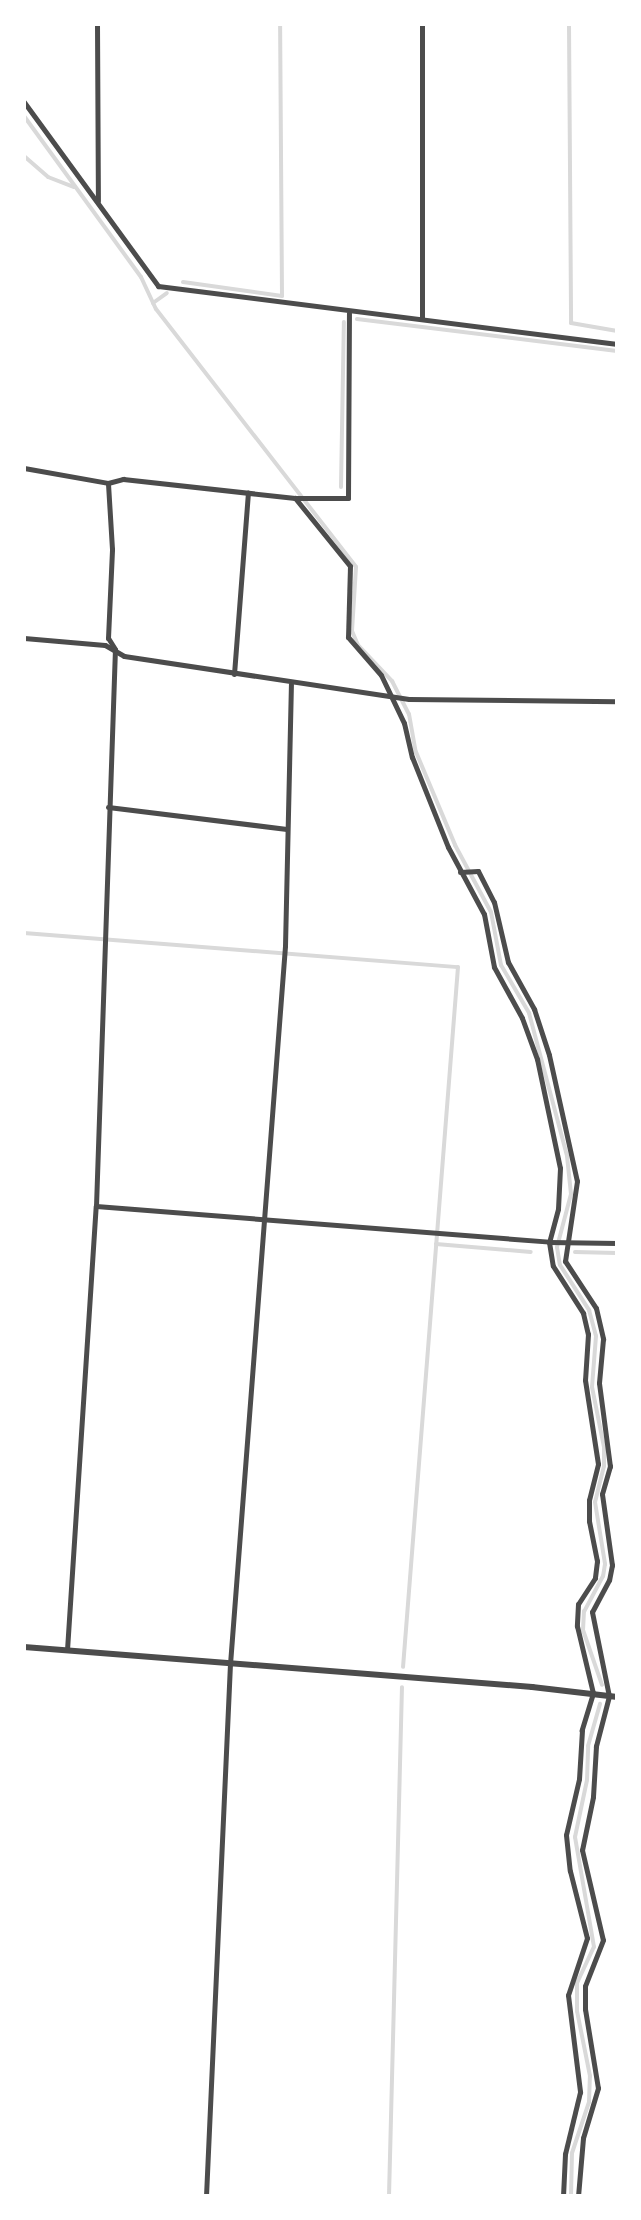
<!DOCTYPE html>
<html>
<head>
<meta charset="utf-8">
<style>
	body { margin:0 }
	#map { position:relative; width:641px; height:2220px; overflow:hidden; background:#fff; font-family:Literata,serif }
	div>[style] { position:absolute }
	.stream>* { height:4px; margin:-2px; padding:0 2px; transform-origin:2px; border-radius:2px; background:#d9d9d9 }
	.minor>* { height:5px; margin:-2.5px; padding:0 2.5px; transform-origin:2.5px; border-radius:2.5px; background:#4c4c4c }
	.tertiary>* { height:6px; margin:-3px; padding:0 3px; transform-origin:3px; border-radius:3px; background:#4c4c4c }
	span { translate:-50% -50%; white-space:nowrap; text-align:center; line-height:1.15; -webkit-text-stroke:6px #fff; paint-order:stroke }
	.frame { position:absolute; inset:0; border:26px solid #fff; pointer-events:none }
</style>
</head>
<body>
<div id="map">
	<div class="stream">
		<i style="left:569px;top:24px;width:299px;rotate:89.6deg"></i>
		<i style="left:571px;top:323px;width:47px;rotate:9.9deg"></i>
		<i style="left:24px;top:116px;width:199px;rotate:54deg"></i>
		<i style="left:141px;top:277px;width:35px;rotate:65deg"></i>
		<i style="left:156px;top:309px;width:326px;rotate:52.2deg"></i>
		<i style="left:356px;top:567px;width:64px;rotate:93.6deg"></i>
		<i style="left:352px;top:631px;width:15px;rotate:67deg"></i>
		<i style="left:358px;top:645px;width:50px;rotate:46.6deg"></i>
		<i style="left:392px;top:681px;width:37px;rotate:63deg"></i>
		<i style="left:409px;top:714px;width:39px;rotate:80deg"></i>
		<i style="left:416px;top:752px;width:101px;rotate:67.2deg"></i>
		<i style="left:455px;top:845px;width:76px;rotate:61.8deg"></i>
		<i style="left:491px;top:912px;width:54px;rotate:79.3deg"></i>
		<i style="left:501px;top:965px;width:56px;rotate:59.7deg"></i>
		<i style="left:529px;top:1013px;width:148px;rotate:75.1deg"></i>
		<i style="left:567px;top:1156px;width:38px;rotate:84deg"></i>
		<i style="left:571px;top:1194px;width:55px;rotate:104.8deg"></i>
		<i style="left:557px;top:1247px;width:18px;rotate:81deg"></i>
		<i style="left:560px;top:1265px;width:54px;rotate:57.2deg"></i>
		<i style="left:589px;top:1310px;width:27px;rotate:75deg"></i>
		<i style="left:596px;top:1336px;width:51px;rotate:94.5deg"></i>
		<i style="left:592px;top:1387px;width:61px;rotate:78.7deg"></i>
		<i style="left:604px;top:1447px;width:19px;rotate:90deg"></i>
		<i style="left:604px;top:1466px;width:37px;rotate:104deg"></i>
		<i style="left:595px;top:1502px;width:63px;rotate:80.8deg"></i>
		<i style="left:605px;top:1564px;width:12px;rotate:99deg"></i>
		<i style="left:603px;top:1576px;width:40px;rotate:118deg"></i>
		<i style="left:584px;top:1611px;width:19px;rotate:93deg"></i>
		<i style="left:583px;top:1630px;width:58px;rotate:70.9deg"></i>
		<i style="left:24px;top:156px;width:32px;rotate:41deg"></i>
		<i style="left:48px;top:177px;width:28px;rotate:21deg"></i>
		<i style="left:183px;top:282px;width:100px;rotate:8deg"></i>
		<i style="left:282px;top:296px;width:272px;rotate:-90.4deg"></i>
		<i style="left:153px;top:303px;width:17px;rotate:-36deg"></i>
		<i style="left:357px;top:319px;width:262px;rotate:7deg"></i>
		<i style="left:341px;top:487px;width:165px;rotate:-89deg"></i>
		<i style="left:24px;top:933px;width:435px;rotate:4.5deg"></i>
		<i style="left:458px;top:967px;width:702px;rotate:94.49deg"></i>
		<i style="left:436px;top:1244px;width:95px;rotate:4.8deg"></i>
		<i style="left:575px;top:1252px;width:42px;rotate:1.4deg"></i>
		<i style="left:389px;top:2196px;width:509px;rotate:-88.54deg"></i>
		<i style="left:571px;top:2196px;width:43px;rotate:-88.7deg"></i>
		<i style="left:572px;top:2153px;width:54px;rotate:-71.6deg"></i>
		<i style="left:589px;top:2102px;width:26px;rotate:-88deg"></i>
		<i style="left:590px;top:2076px;width:66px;rotate:-101.3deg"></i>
		<i style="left:577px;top:2011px;width:28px;rotate:-90deg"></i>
		<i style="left:577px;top:1983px;width:40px;rotate:-65deg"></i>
		<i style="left:594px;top:1947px;width:112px;rotate:-99.8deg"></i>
		<i style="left:575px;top:1837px;width:58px;rotate:-78.1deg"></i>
		<i style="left:587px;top:1780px;width:34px;rotate:-88deg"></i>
		<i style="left:588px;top:1746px;width:44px;rotate:-74.1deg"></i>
	</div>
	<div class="minor">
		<i style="left:97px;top:24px;width:177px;rotate:89.7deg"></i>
		<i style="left:422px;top:24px;width:295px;rotate:90deg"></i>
		<i style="left:24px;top:102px;width:228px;rotate:53.9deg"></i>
		<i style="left:158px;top:286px;width:463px;rotate:7.2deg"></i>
		<i style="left:24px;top:468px;width:85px;rotate:10.1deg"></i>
		<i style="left:108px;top:483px;width:16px;rotate:-15deg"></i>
		<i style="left:123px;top:479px;width:173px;rotate:6.3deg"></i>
		<i style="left:295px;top:498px;width:53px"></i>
		<i style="left:348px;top:498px;width:185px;rotate:-89.7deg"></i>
		<i style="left:295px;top:498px;width:87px;rotate:51deg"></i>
		<i style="left:350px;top:566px;width:71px;rotate:91.6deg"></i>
		<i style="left:348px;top:637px;width:50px;rotate:49deg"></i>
		<i style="left:381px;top:675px;width:53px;rotate:64.4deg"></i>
		<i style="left:404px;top:723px;width:35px;rotate:77deg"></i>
		<i style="left:412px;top:757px;width:97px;rotate:68.2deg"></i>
		<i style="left:448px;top:847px;width:76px;rotate:61.8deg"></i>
		<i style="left:484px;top:914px;width:54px;rotate:79.3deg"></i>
		<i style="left:494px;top:967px;width:58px;rotate:61.2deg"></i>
		<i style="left:522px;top:1018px;width:44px;rotate:69.9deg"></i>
		<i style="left:537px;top:1059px;width:111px;rotate:78.1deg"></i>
		<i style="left:560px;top:1168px;width:41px;rotate:92.8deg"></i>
		<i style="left:558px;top:1209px;width:34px;rotate:105deg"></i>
		<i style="left:549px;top:1242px;width:24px;rotate:81deg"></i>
		<i style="left:553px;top:1266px;width:56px;rotate:57.4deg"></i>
		<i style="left:583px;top:1313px;width:22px;rotate:77deg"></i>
		<i style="left:588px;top:1334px;width:46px;rotate:93.7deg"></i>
		<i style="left:585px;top:1380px;width:85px;rotate:81.2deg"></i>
		<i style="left:598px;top:1464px;width:37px;rotate:104deg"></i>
		<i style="left:589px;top:1500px;width:21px;rotate:90deg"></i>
		<i style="left:589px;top:1521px;width:41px;rotate:78.7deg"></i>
		<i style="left:597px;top:1561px;width:17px;rotate:97deg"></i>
		<i style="left:595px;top:1578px;width:31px;rotate:123deg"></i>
		<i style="left:578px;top:1604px;width:22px;rotate:93deg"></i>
		<i style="left:577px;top:1626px;width:69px;rotate:76.6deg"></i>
		<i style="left:593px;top:1693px;width:39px;rotate:107deg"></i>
		<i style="left:582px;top:1730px;width:49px;rotate:93.5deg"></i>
		<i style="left:579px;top:1779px;width:57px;rotate:103.1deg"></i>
		<i style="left:566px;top:1835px;width:36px;rotate:84deg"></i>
		<i style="left:570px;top:1871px;width:69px;rotate:75.8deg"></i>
		<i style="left:587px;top:1938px;width:60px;rotate:108.4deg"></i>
		<i style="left:568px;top:1995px;width:98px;rotate:82.9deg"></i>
		<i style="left:580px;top:2092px;width:64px;rotate:103.6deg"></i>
		<i style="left:565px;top:2154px;width:42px;rotate:92.7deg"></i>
		<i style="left:24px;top:638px;width:81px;rotate:4.9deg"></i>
		<i style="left:105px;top:645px;width:22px;rotate:30deg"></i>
		<i style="left:124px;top:656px;width:288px;rotate:8.6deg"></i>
		<i style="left:409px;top:699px;width:208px;rotate:0.6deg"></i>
		<i style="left:234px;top:674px;width:182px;rotate:-85.6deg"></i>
		<i style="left:108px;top:807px;width:180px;rotate:7deg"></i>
		<i style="left:460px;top:872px;width:18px;rotate:-3deg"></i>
		<i style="left:478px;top:871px;width:35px;rotate:63deg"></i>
		<i style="left:494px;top:902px;width:62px;rotate:76.9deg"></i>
		<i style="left:508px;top:962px;width:54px;rotate:61deg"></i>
		<i style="left:534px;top:1009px;width:48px;rotate:71.9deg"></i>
		<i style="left:549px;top:1055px;width:129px;rotate:77.5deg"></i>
		<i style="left:577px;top:1181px;width:81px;rotate:98.5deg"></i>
		<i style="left:565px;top:1261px;width:56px;rotate:56.6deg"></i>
		<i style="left:596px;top:1308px;width:32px;rotate:77deg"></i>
		<i style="left:603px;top:1339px;width:44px;rotate:95.2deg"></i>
		<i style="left:599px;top:1383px;width:84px;rotate:82.5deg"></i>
		<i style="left:610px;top:1466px;width:29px;rotate:106deg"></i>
		<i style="left:602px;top:1494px;width:72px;rotate:82deg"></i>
		<i style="left:612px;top:1565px;width:15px;rotate:101deg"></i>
		<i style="left:609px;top:1580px;width:36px;rotate:118deg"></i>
		<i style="left:592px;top:1612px;width:86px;rotate:78.6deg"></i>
		<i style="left:609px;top:1696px;width:52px;rotate:104.6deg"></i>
		<i style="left:596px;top:1746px;width:51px;rotate:93.4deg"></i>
		<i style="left:593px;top:1797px;width:54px;rotate:101.7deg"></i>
		<i style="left:582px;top:1850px;width:92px;rotate:76.9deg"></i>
		<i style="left:603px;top:1940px;width:49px;rotate:111.4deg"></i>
		<i style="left:585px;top:1986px;width:23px;rotate:90deg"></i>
		<i style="left:585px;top:2009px;width:80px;rotate:80.7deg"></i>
		<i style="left:598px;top:2088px;width:52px;rotate:106.7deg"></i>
		<i style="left:583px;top:2138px;width:58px;rotate:94.9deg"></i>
		<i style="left:96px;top:1206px;width:454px;rotate:4.5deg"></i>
		<i style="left:549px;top:1242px;width:68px;rotate:0.8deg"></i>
		<i style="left:67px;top:1650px;width:445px;rotate:-86.3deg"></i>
		<i style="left:96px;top:1206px;width:557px;rotate:-88.05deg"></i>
		<i style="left:115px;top:649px;width:13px;rotate:-122deg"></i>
		<i style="left:108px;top:638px;width:89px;rotate:-87.4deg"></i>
		<i style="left:112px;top:549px;width:66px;rotate:-93.5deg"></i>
		<i style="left:206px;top:2196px;width:533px;rotate:-87.42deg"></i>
		<i style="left:230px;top:1664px;width:720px;rotate:-85.62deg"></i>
		<i style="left:285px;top:946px;width:262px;rotate:-88.7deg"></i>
	</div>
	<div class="tertiary">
		<i style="left:24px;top:1647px;width:510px;rotate:4.5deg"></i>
		<i style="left:532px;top:1687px;width:86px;rotate:6.7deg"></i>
	</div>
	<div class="frame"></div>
</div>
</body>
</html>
